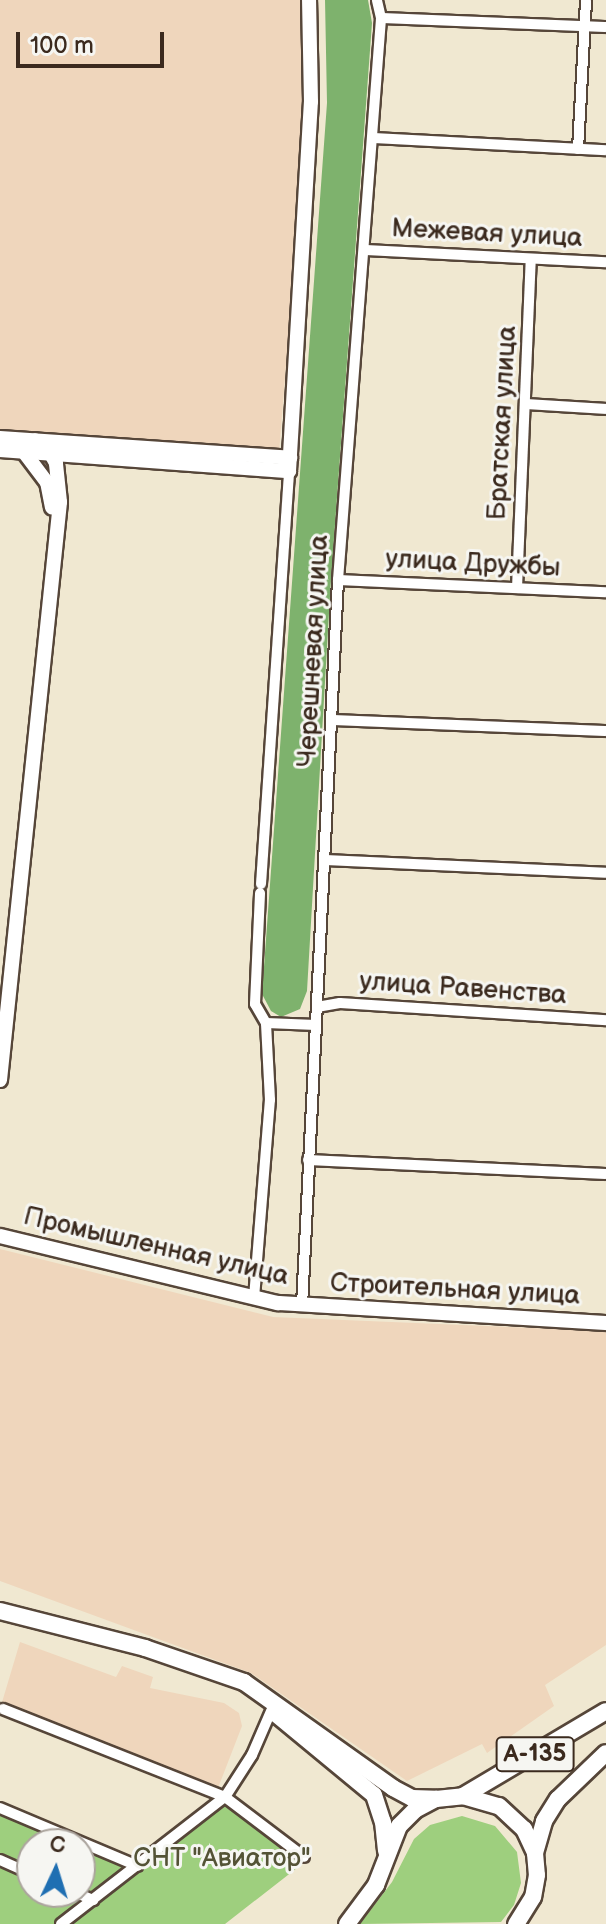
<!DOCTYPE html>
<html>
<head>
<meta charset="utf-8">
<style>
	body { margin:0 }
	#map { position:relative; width:606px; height:1924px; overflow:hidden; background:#f0e8d1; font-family:"Balsamiq Sans",sans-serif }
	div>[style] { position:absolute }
	.built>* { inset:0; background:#efd6bc }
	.green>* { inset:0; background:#9ecf7e }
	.forest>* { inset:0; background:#7eb26d }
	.roads { filter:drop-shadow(2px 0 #564639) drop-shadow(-2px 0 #564639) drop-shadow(0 2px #564639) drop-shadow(0 -2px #564639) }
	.street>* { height:10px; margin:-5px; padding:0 5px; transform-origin:5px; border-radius:5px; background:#fff }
	.secondary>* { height:14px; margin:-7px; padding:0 7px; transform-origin:7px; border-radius:7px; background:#fff }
	.primary>* { height:16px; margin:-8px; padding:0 8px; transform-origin:8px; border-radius:8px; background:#fff }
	span { translate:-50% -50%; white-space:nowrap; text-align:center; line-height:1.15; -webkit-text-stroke:6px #f6f6f2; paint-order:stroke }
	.shield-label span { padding:2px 6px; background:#f6f6f2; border:2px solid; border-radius:6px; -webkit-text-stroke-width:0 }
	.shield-label { font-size:24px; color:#3b2a1e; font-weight:700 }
	.street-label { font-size:26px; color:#3b2a1e }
	.park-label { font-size:26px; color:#545336 }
	.north { position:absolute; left:16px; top:1828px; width:80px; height:80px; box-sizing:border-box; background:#f6f6f2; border:2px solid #aba49d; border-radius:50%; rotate:4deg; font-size:22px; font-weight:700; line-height:32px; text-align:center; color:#3b2a1e }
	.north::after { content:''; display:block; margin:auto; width:28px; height:36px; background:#1f6fb2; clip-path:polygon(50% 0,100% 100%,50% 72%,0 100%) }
	.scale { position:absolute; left:16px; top:32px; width:148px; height:36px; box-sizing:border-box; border:4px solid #3b2a1e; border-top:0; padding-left:10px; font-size:24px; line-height:28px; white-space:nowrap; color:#3b2a1e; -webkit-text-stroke:6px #f6f6f2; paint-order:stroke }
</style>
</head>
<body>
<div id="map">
	<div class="built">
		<i style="clip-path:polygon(0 0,305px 0,305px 126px,279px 453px,0 431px)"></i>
		<i style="clip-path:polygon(0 1249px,273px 1317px,606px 1331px,606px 1645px,545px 1685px,554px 1706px,487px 1753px,482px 1744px,407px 1781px,251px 1673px,0 1581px)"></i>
		<i style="clip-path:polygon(20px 1642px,116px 1677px,122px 1666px,153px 1677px,150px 1688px,224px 1703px,239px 1713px,242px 1726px,218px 1788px,208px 1791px,0 1709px)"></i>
	</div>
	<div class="green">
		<i style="clip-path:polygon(evenodd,220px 1791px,311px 1857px,225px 1924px,0 1924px,0 1807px,134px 1862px,220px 1791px,32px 1844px,80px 1844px,80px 1892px,32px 1892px,32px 1844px)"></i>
		<i style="clip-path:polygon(462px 1816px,495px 1826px,517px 1852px,521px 1883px,514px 1905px,501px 1922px,360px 1924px,392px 1882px,414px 1839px,430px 1825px)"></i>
	</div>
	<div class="forest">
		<i style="clip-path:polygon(325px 0,368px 0,372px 23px,331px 579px,307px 991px,300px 1009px,281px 1017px,271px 1011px,262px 994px,327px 103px)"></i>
	</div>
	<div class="roads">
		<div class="street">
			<i style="left:381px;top:18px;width:225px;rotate:2.3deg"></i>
			<i style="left:374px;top:138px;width:232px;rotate:3deg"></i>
			<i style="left:578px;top:149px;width:149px;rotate:-86.9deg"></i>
			<i style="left:366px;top:250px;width:240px;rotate:2.9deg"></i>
			<i style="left:527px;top:404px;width:79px;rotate:3.6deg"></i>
			<i style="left:338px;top:580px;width:268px;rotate:2.6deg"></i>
			<i style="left:517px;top:588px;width:328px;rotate:-87.6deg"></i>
			<i style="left:332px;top:720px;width:274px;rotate:2.3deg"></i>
			<i style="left:325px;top:860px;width:281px;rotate:2.6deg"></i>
			<i style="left:261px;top:884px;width:414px;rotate:-86.1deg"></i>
			<i style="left:317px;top:1007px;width:23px;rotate:-10deg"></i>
			<i style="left:340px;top:1003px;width:267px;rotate:3.7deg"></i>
			<i style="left:266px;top:1023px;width:50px;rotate:2.3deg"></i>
			<i style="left:308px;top:1160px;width:298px;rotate:2.7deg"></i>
			<i style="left:254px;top:1298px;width:199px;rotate:-85.4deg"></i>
			<i style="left:270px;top:1100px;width:77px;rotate:-93deg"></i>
			<i style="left:266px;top:1023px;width:22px;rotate:-120deg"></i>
			<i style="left:255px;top:1004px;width:111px;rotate:-87.4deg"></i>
			<i style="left:302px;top:1306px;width:727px;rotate:-87.16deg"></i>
			<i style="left:338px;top:580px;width:564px;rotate:-85.62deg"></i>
			<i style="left:381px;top:18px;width:18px;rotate:-103deg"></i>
			<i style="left:3px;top:1709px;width:239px;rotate:21.6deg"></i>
			<i style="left:225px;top:1797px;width:99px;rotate:37.2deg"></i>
			<i style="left:0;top:1808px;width:149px;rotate:22.9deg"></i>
			<i style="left:0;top:1860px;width:35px;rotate:24deg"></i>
			<i style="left:74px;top:1892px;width:21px;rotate:23deg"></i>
			<i style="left:61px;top:1924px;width:207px;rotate:-37.8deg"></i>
			<i style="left:225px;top:1797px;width:50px;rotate:-57.3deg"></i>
			<i style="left:252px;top:1755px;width:48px;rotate:-66.6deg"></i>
		</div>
		<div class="secondary">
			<i style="left:0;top:438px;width:291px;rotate:3.9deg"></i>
			<i style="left:0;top:450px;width:290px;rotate:4.2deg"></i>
			<i style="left:289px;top:471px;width:370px;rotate:-86.6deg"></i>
			<i style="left:311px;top:102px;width:102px;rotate:-91.1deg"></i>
			<i style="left:24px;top:452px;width:38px;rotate:53deg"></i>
			<i style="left:47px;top:482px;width:26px;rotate:79deg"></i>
			<i style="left:0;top:1080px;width:581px;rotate:-84.07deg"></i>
			<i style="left:60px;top:502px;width:39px;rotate:-96deg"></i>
			<i style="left:56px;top:463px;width:10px;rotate:-119deg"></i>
			<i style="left:51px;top:454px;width:21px;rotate:-139deg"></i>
			<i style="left:0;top:1236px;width:286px;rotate:13.6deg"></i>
			<i style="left:278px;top:1303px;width:329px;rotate:3.5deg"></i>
		</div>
		<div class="primary">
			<i style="left:0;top:1611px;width:150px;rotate:14.3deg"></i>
			<i style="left:145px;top:1648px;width:105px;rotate:19deg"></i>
			<i style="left:244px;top:1682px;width:183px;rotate:35.4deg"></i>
			<i style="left:393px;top:1788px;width:21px;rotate:28deg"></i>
			<i style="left:412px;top:1798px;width:24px;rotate:2deg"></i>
			<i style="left:276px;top:1714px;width:127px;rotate:39.6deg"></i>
			<i style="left:374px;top:1795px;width:28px;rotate:72deg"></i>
			<i style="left:383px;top:1822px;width:29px;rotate:84deg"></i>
			<i style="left:463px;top:1796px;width:166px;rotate:-30.7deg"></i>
			<i style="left:535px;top:1853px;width:33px;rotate:-74deg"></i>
			<i style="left:544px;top:1821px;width:26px;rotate:-58deg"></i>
			<i style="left:558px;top:1799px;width:66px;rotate:-43.8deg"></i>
			<i style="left:347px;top:1924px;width:49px;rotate:-53.4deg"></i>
			<i style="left:376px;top:1885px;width:63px;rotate:-68.7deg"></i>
			<i style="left:399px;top:1826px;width:23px;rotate:-45deg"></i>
			<i style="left:415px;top:1810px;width:24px;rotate:-28deg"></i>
			<i style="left:436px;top:1799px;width:27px;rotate:-6deg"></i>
			<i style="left:463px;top:1796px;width:37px;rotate:16deg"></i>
			<i style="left:499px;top:1806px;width:34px;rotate:43deg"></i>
			<i style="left:524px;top:1829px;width:26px;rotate:65deg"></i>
			<i style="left:535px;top:1853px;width:22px;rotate:85deg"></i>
			<i style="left:537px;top:1875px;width:22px;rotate:100deg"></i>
			<i style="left:533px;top:1897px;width:32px;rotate:122deg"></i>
		</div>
	</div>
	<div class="shield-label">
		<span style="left:535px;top:1754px">А-135</span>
	</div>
	<div class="street-label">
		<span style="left:487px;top:234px;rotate:3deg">Межевая улица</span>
		<span style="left:503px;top:423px;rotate:-87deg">Братская улица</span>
		<span style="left:473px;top:564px;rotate:3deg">улица Дружбы</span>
		<span style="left:314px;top:651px;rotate:-87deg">Черешневая улица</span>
		<span style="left:463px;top:989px;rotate:4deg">улица Равенства</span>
		<span style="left:156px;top:1247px;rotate:13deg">Промышленная улица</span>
		<span style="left:455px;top:1290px;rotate:3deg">Строительная улица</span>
	</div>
	<div class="park-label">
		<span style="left:222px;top:1859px">СНТ "Авиатор"</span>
	</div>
	<div class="north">С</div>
	<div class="scale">100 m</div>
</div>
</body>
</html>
